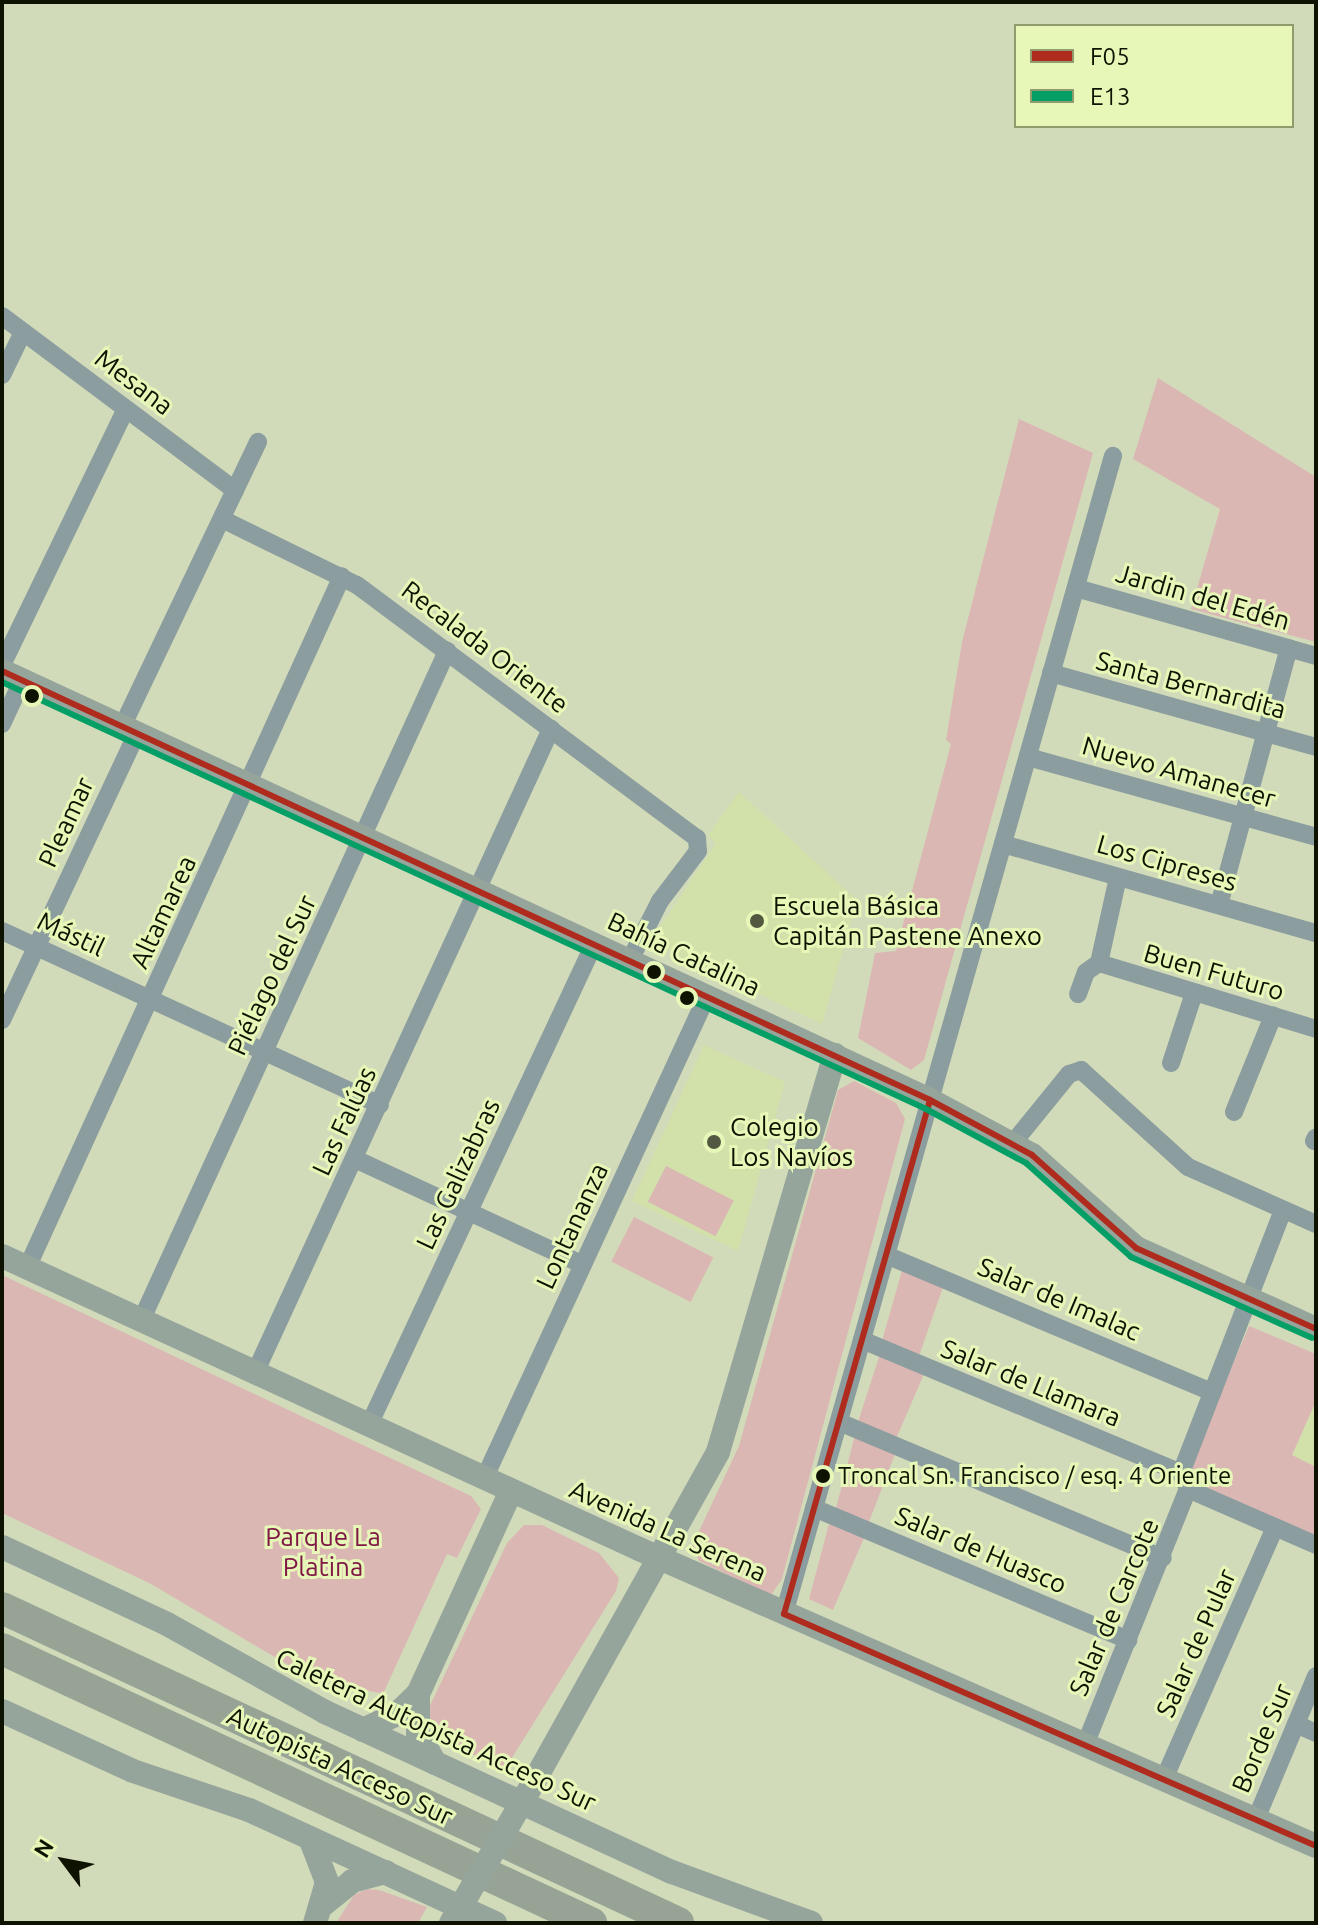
<!DOCTYPE html>
<html>
<head>
<meta charset="utf-8">
<style>
	body { margin:0 }
	#map { position:relative; width:1318px; height:1925px; overflow:hidden; background:#d2dbb9; font-family:Ubuntu,sans-serif }
	div>[style] { position:absolute }
	.built>* { inset:0; background:#d2e0aa }
	.green>* { inset:0; background:#dbb7b4; transform-origin:0 0 }
	.street>* { height:18px; margin:-9px; padding:0 9px; transform-origin:9px; border-radius:9px; background:#8b9d9f }
	.secondary>* { height:24px; margin:-12px; padding:0 12px; transform-origin:12px; border-radius:12px; background:#96a59c }
	.highway>* { height:32px; margin:-16px; padding:0 16px; transform-origin:16px; border-radius:16px; background:#97a495 }
	.secondary-bridge>* { height:24px; margin:-12px; padding:0 12px; transform-origin:12px; border-radius:12px; background:#96a59c }
	.bus-1>* { height:6px; margin:-3px; padding:0 3px; transform-origin:3px; border-radius:3px; background:#af2b1e }
	.bus-2>* { height:6px; margin:-3px; padding:0 3px; transform-origin:3px; border-radius:3px; background:#039f66 }
	.dots>* { width:22px; height:22px; translate:-50% -50%; box-sizing:border-box; border:4px solid #e6f7b8; border-radius:50% }
	span { translate:-50% -50%; white-space:nowrap; text-align:center; line-height:1.15; -webkit-text-stroke:6px #e6f7b8; paint-order:stroke }
	.bus-label { font-size:24px; color:#0e1200 }
	.left { translate:0 -50%; text-align:left }
	.street-label { font-size:26px; color:#0e1200 }
	.poi-label { font-size:26px; color:#0e1200 }
	.park-label { font-size:26px; color:#801845 }
	.frame { position:absolute; inset:0; border:4px solid #0e1200; pointer-events:none }
	.legend { position:absolute; left:1014px; top:24px; width:280px; height:104px; box-sizing:border-box; background:#e6f7b8; border:2px solid #909b6e; margin:0; padding:10px 14px; list-style:none; font-size:24px; color:#0e1200 }
	.legend li { display:flex; align-items:center; gap:16px; height:40px }
	.legend b { width:40px; border:2px solid #909b6e }
	.north { position:absolute; left:24px; top:1821px; width:80px; height:80px; -webkit-text-stroke:6px #e6f7b8; paint-order:stroke; rotate:302deg; font-size:22px; font-weight:700; line-height:32px; text-align:center; color:#0e1200 }
	.north::after { content:''; display:block; margin:auto; width:28px; height:36px; background:#0e1200; clip-path:polygon(50% 0,100% 100%,50% 72%,0 100%) }
</style>
</head>
<body>
<div id="map">
	<div class="built">
		<i style="clip-path:polygon(739px 792px,857px 900px,822px 1024px,650px 942px,716px 843px,708px 835px)"></i>
		<i style="clip-path:polygon(704px 1045px,785px 1082px,738px 1251px,632px 1201px)"></i>
		<i style="clip-path:polygon(1316px 1401px,1316px 1467px,1292px 1456px)"></i>
	</div>
	<div class="green">
		<i style="clip-path:polygon(1158px 378px,1316px 477px,1316px 642px,1191px 609px,1220px 509px,1133px 459px)"></i>
		<i style="clip-path:polygon(1019px 419px,1093px 453px,924px 1060px,911px 1070px,858px 1038px,875px 953px,896px 951px,951px 744px,946px 740px,962px 642px)"></i>
		<i style="clip-path:polygon(854px 1081px,896px 1103px,905px 1119px,782px 1579px,771px 1595px,699px 1561px,692px 1546px,739px 1446px,838px 1090px)"></i>
		<i style="left:666px;top:1166px;width:76px;height:40px;rotate:27deg"></i>
		<i style="left:634px;top:1217px;width:89px;height:50px;rotate:27deg"></i>
		<i style="clip-path:polygon(903px 1267px,944px 1284px,919px 1356px,882px 1341px)"></i>
		<i style="clip-path:polygon(2px 1275px,471px 1496px,481px 1509px,457px 1558px,447px 1554px,383px 1694px,307px 1676px,151px 1584px,2px 1513px)"></i>
		<i style="clip-path:polygon(1249px 1326px,1316px 1354px,1316px 1401px,1292px 1455px,1316px 1467px,1316px 1537px,1193px 1485px,1188px 1471px)"></i>
		<i style="clip-path:polygon(880px 1354px,924px 1374px,896px 1439px,857px 1425px)"></i>
		<i style="clip-path:polygon(855px 1435px,895px 1454px,869px 1522px,836px 1508px)"></i>
		<i style="clip-path:polygon(829px 1524px,864px 1538px,833px 1610px,809px 1599px)"></i>
		<i style="clip-path:polygon(524px 1525px,542px 1525px,599px 1553px,619px 1578px,616px 1591px,505px 1769px,462px 1750px,433px 1728px,427px 1712px,507px 1543px)"></i>
		<i style="clip-path:polygon(367px 1889px,379px 1890px,427px 1907px,418px 1923px,336px 1923px,354px 1895px)"></i>
	</div>
	<div class="street">
		<i style="left:2px;top:316px;width:291px;rotate:36.8deg"></i>
		<i style="left:2px;top:375px;width:48px;rotate:-64deg"></i>
		<i style="left:222px;top:519px;width:150px;rotate:26.1deg"></i>
		<i style="left:357px;top:585px;width:424px;rotate:36.7deg"></i>
		<i style="left:697px;top:838px;width:13px;rotate:86deg"></i>
		<i style="left:698px;top:851px;width:63px;rotate:127.2deg"></i>
		<i style="left:660px;top:901px;width:66px;rotate:117deg"></i>
		<i style="left:1076px;top:588px;width:249px;rotate:15.8deg"></i>
		<i style="left:2px;top:665px;width:284px;rotate:-64.2deg"></i>
		<i style="left:1051px;top:673px;width:275px;rotate:15.6deg"></i>
		<i style="left:2px;top:724px;width:47px;rotate:-65.1deg"></i>
		<i style="left:122px;top:727px;width:316px;rotate:-64.5deg"></i>
		<i style="left:1028px;top:757px;width:299px;rotate:15.5deg"></i>
		<i style="left:1003px;top:844px;width:325px;rotate:15.9deg"></i>
		<i style="left:1219px;top:905px;width:266px;rotate:-74.8deg"></i>
		<i style="left:2px;top:931px;width:416px;rotate:24.7deg"></i>
		<i style="left:1099px;top:963px;width:227px;rotate:16.9deg"></i>
		<i style="left:1099px;top:963px;width:88px;rotate:-77.5deg"></i>
		<i style="left:1078px;top:994px;width:23px;rotate:-70deg"></i>
		<i style="left:1086px;top:972px;width:16px;rotate:-35deg"></i>
		<i style="left:2px;top:1020px;width:317px;rotate:-64.8deg"></i>
		<i style="left:1171px;top:1063px;width:74px;rotate:-71.8deg"></i>
		<i style="left:1234px;top:1112px;width:104px;rotate:-67.9deg"></i>
		<i style="left:1314px;top:1141px;width:4px;rotate:-63deg"></i>
		<i style="left:1013px;top:1143px;width:89px;rotate:-50.9deg"></i>
		<i style="left:1069px;top:1074px;width:13px;rotate:-18deg"></i>
		<i style="left:1081px;top:1070px;width:144px;rotate:42.2deg"></i>
		<i style="left:1188px;top:1167px;width:140px;rotate:24deg"></i>
		<i style="left:355px;top:1159px;width:251px;rotate:24.9deg"></i>
		<i style="left:1283px;top:1210px;width:282px;rotate:111.2deg"></i>
		<i style="left:1181px;top:1473px;width:17px;rotate:66deg"></i>
		<i style="left:1188px;top:1489px;width:140px;rotate:23.6deg"></i>
		<i style="left:886px;top:1255px;width:354px;rotate:22.8deg"></i>
		<i style="left:27px;top:1268px;width:760px;rotate:-65.52deg"></i>
		<i style="left:141px;top:1321px;width:737px;rotate:-65.45deg"></i>
		<i style="left:862px;top:1340px;width:346px;rotate:22.6deg"></i>
		<i style="left:255px;top:1373px;width:709px;rotate:-65.32deg"></i>
		<i style="left:839px;top:1422px;width:351px;rotate:22.8deg"></i>
		<i style="left:369px;top:1425px;width:531px;rotate:-64.93deg"></i>
		<i style="left:484px;top:1479px;width:532px;rotate:-65.22deg"></i>
		<i style="left:814px;top:1508px;width:341px;rotate:22.8deg"></i>
		<i style="left:784px;top:1614px;width:1204px;rotate:-74.14deg"></i>
		<i style="left:1296px;top:1724px;width:22px;rotate:24deg"></i>
		<i style="left:1085px;top:1745px;width:276px;rotate:-68.1deg"></i>
		<i style="left:1164px;top:1779px;width:275px;rotate:-66.2deg"></i>
		<i style="left:1256px;top:1819px;width:155px;rotate:-67.2deg"></i>
	</div>
	<div class="secondary">
		<i style="left:2px;top:671px;width:1022px;rotate:24.81deg"></i>
		<i style="left:930px;top:1100px;width:116px;rotate:28.3deg"></i>
		<i style="left:1032px;top:1155px;width:140px;rotate:41.8deg"></i>
		<i style="left:1136px;top:1248px;width:197px;rotate:24.2deg"></i>
		<i style="left:2px;top:1256px;width:701px;rotate:24.7deg"></i>
		<i style="left:639px;top:1549px;width:739px;rotate:23.69deg"></i>
		<i style="left:2px;top:1547px;width:182px;rotate:25deg"></i>
		<i style="left:167px;top:1624px;width:181px;rotate:29.1deg"></i>
		<i style="left:325px;top:1712px;width:382px;rotate:24.8deg"></i>
		<i style="left:672px;top:1872px;width:148px;rotate:20.1deg"></i>
		<i style="left:2px;top:1711px;width:144px;rotate:24.6deg"></i>
		<i style="left:133px;top:1771px;width:122px;rotate:18.6deg"></i>
		<i style="left:249px;top:1810px;width:271px;rotate:24.7deg"></i>
		<i style="left:363px;top:1730px;width:38px;rotate:-25deg"></i>
		<i style="left:397px;top:1714px;width:29px;rotate:-44deg"></i>
		<i style="left:435px;top:1763px;width:34px;rotate:-120deg"></i>
		<i style="left:418px;top:1733px;width:39px;rotate:-90deg"></i>
		<i style="left:418px;top:1694px;width:223px;rotate:-65.4deg"></i>
		<i style="left:532px;top:1785px;width:381px;rotate:-60.8deg"></i>
		<i style="left:718px;top:1452px;width:414px;rotate:-73.6deg"></i>
		<i style="left:310px;top:1838px;width:47px;rotate:68.9deg"></i>
		<i style="left:327px;top:1882px;width:43px;rotate:106.3deg"></i>
		<i style="left:324px;top:1904px;width:36px;rotate:-39deg"></i>
		<i style="left:352px;top:1881px;width:35px;rotate:-15deg"></i>
	</div>
	<div class="highway">
		<i style="left:2px;top:1608px;width:746px;rotate:24.98deg"></i>
		<i style="left:2px;top:1649px;width:650px;rotate:24.95deg"></i>
	</div>
	<div class="secondary-bridge">
		<i style="left:451px;top:1923px;width:160px;rotate:-59.6deg"></i>
	</div>
	<div class="bus-1">
		<i style="left:2px;top:671px;width:1022px;rotate:24.81deg"></i>
		<i style="left:930px;top:1100px;width:116px;rotate:28.3deg"></i>
		<i style="left:1032px;top:1155px;width:140px;rotate:41.8deg"></i>
		<i style="left:1136px;top:1248px;width:197px;rotate:24.2deg"></i>
		<i style="left:784px;top:1614px;width:580px;rotate:23.56deg"></i>
		<i style="left:784px;top:1614px;width:534px;rotate:-74.14deg"></i>
	</div>
	<div class="bus-2">
		<i style="left:2px;top:682px;width:1018px;rotate:24.8deg"></i>
		<i style="left:926px;top:1109px;width:114px;rotate:28.4deg"></i>
		<i style="left:1026px;top:1163px;width:141px;rotate:41.8deg"></i>
		<i style="left:1131px;top:1257px;width:198px;rotate:24.1deg"></i>
	</div>
	<div class="dots">
		<i style="left:32px;top:696px;background:#0e1200"></i>
		<i style="left:757px;top:921px;background:#535841"></i>
		<i style="left:654px;top:972px;background:#0e1200"></i>
		<i style="left:687px;top:998px;background:#0e1200"></i>
		<i style="left:714px;top:1142px;background:#535841"></i>
		<i style="left:823px;top:1476px;background:#0e1200"></i>
	</div>
	<div class="bus-label">
		<span class="left" style="left:838px;top:1476px">Troncal Sn. Francisco / esq. 4 Oriente</span>
	</div>
	<div class="street-label">
		<span style="left:134px;top:382px;rotate:37deg">Mesana</span>
		<span style="left:1203px;top:597px;rotate:16deg">Jardin del Edén</span>
		<span style="left:485px;top:647px;rotate:37deg">Recalada Oriente</span>
		<span style="left:1191px;top:685px;rotate:15deg">Santa Bernardita</span>
		<span style="left:1179px;top:772px;rotate:16deg">Nuevo Amanecer</span>
		<span style="left:66px;top:822px;rotate:-65deg">Pleamar</span>
		<span style="left:1167px;top:863px;rotate:16deg">Los Cipreses</span>
		<span style="left:163px;top:912px;rotate:-65deg">Altamarea</span>
		<span style="left:71px;top:934px;rotate:25deg">Mástil</span>
		<span style="left:684px;top:954px;rotate:25deg">Bahía Catalina</span>
		<span style="left:1214px;top:972px;rotate:16deg">Buen Futuro</span>
		<span style="left:272px;top:975px;rotate:-65deg">Piélago del Sur</span>
		<span style="left:344px;top:1121px;rotate:-65deg">Las Falúas</span>
		<span style="left:458px;top:1174px;rotate:-65deg">Las Galizabras</span>
		<span style="left:572px;top:1226px;rotate:-65deg">Lontananza</span>
		<span style="left:1059px;top:1299px;rotate:23deg">Salar de Imalac</span>
		<span style="left:1031px;top:1383px;rotate:22deg">Salar de Llamara</span>
		<span style="left:668px;top:1531px;rotate:24deg">Avenida La Serena</span>
		<span style="left:981px;top:1550px;rotate:23deg">Salar de Huasco</span>
		<span style="left:1114px;top:1607px;rotate:-67deg">Salar de Carcote</span>
		<span style="left:1196px;top:1643px;rotate:-66deg">Salar de Pular</span>
		<span style="left:436px;top:1730px;rotate:25deg">Caletera Autopista Acceso Sur</span>
		<span style="left:1262px;top:1738px;rotate:-67deg">Borde Sur</span>
		<span style="left:340px;top:1766px;rotate:25deg">Autopista Acceso Sur</span>
	</div>
	<div class="poi-label">
		<span class="left" style="left:773px;top:921px">Escuela Básica<br>Capitán Pastene Anexo</span>
		<span class="left" style="left:730px;top:1142px">Colegio<br>Los Navíos</span>
	</div>
	<div class="park-label">
		<span style="left:323px;top:1552px">Parque La<br>Platina</span>
	</div>
	<div class="frame"></div>
	<ul class="legend">
	<li><b style="height:10px;background:#af2b1e"></b>F05</li>
	<li><b style="height:10px;background:#039f66"></b>E13</li>
	</ul>
	<div class="north">N</div>
</div>
</body>
</html>
